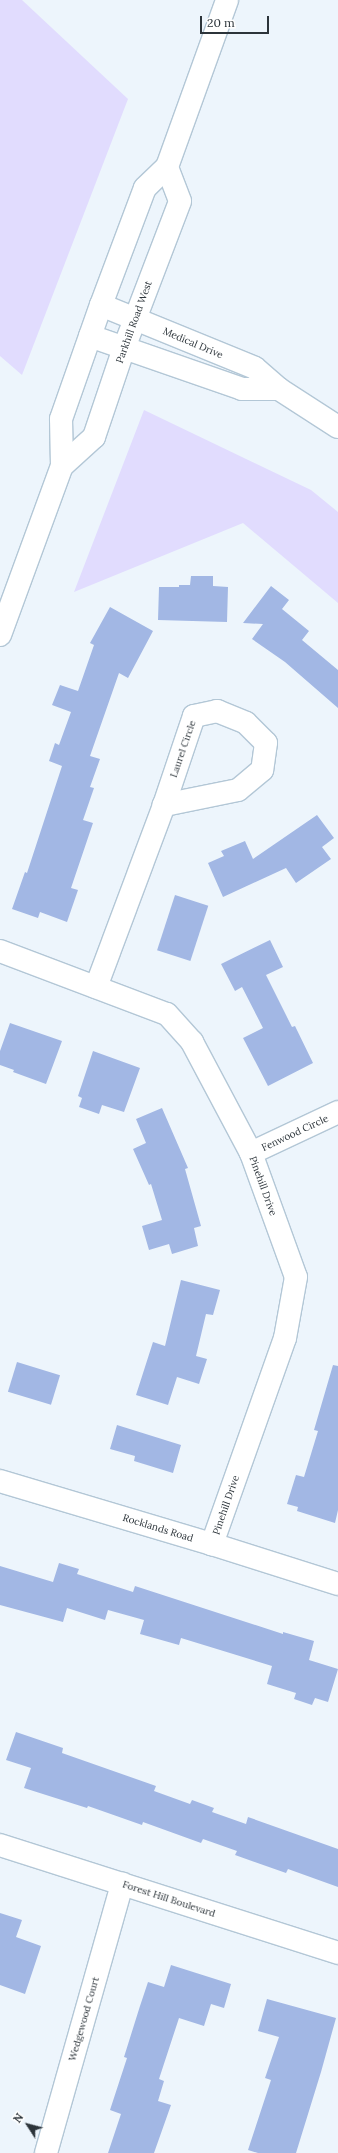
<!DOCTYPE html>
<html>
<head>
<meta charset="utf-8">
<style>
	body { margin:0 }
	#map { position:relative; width:338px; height:2153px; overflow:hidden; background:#edf5fc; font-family:Lora,serif }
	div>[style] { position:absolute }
	.green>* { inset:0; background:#e1dcfe }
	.building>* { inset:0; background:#a2b7e4; transform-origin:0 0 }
	.roads { filter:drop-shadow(1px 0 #b3c7d6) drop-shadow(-1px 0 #b3c7d6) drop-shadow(0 1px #b3c7d6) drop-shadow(0 -1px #b3c7d6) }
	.minor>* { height:22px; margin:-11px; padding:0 11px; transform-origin:11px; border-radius:11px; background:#fff }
	.major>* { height:22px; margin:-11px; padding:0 11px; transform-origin:11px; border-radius:11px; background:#fff }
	span { translate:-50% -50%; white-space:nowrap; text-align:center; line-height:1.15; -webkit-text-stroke:3px #fff; paint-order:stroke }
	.street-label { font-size:10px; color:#2c343a }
	.north { position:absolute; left:8px; top:2105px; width:40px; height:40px; -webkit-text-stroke:3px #fff; paint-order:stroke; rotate:306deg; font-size:11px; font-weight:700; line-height:16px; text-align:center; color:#2c343a }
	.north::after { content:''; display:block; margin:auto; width:14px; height:18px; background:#2c343a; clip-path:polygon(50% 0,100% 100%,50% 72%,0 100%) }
	.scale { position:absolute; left:200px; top:16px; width:69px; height:18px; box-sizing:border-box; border:2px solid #2c343a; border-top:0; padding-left:5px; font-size:12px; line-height:14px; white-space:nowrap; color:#2c343a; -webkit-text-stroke:3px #fff; paint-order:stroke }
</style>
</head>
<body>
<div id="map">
	<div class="green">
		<i style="clip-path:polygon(0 0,22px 0,128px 99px,22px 375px,0 356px)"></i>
		<i style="clip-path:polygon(144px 410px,311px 490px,338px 512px,338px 603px,243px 523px,74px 592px)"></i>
	</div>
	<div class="building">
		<i style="clip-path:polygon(191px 576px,213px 576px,213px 586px,228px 587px,227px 622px,158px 620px,159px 587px,179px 587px,179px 585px,190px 585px)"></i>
		<i style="clip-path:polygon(271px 586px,289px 600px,282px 609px,309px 631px,302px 640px,338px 670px,338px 708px,285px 662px,252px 639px,263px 624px,243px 623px)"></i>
		<i style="clip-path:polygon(110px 607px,153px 631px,128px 678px,119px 673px,90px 756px,100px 759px,90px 787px,94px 788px,83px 820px,93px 823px,71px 888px,78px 890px,67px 922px,40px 912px,38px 918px,12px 909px,25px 872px,27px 873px,62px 766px,49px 761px,55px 743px,59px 745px,71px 712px,52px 705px,60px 685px,78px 691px,94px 645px,90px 643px)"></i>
		<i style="clip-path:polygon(317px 815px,334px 838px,322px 847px,331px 859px,296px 883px,286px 868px,223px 897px,208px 863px,224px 856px,221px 851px,245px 841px,253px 859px)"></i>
		<i style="left:175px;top:895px;width:35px;height:58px;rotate:18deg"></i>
		<i style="clip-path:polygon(270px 940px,283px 967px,266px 975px,292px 1027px,295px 1026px,313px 1063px,268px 1086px,243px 1038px,263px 1028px,242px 987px,235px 991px,221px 964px)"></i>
		<i style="clip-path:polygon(10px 1023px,62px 1041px,46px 1084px,13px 1072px,14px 1070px,0 1065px,0 1051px)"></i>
		<i style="clip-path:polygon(93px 1051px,140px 1068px,124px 1112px,102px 1105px,99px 1114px,79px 1107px,82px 1098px,78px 1096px)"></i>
		<i style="clip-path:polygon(162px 1108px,188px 1168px,185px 1169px,201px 1226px,194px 1228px,198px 1246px,172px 1254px,169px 1244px,149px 1250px,142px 1226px,162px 1220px,151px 1184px,149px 1185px,133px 1149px,146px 1143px,136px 1119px)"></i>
		<i style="clip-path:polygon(181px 1280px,220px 1290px,213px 1315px,206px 1314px,196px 1356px,207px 1359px,199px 1384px,177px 1377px,168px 1405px,136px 1395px,153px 1342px,165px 1346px)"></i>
		<i style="left:17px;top:1362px;width:45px;height:31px;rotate:17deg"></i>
		<i style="clip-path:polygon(333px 1365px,338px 1366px,338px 1510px,335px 1523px,297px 1511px,298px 1507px,287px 1504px,296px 1475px,304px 1477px,318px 1431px,314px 1430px)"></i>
		<i style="clip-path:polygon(117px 1425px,181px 1445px,173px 1473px,134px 1461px,135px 1456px,110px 1449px)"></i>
		<i style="clip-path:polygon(59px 1563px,79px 1569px,77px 1574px,133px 1592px,135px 1586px,283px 1634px,283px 1632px,314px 1641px,309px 1660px,338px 1669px,328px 1702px,315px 1698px,312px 1705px,294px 1699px,296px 1693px,267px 1684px,272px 1666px,181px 1638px,179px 1645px,140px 1634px,144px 1620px,108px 1610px,105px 1620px,67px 1608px,63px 1622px,0 1605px,0 1566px,53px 1582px)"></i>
		<i style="clip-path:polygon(16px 1732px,63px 1748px,62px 1753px,156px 1786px,154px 1791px,190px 1804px,192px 1800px,214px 1808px,212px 1812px,246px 1824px,248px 1817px,338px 1849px,338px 1887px,288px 1869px,286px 1873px,235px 1855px,237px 1851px,203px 1839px,201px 1843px,143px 1822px,142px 1825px,88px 1806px,87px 1808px,24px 1788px,31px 1768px,6px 1760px)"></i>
		<i style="clip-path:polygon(0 1913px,22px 1920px,16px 1937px,41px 1946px,25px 1994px,0 1985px)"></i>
		<i style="clip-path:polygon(171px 1965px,231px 1984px,224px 2008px,211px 2004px,204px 2026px,179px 2018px,159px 2079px,164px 2081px,158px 2101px,171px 2105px,154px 2153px,108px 2153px,121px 2114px,110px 2110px,127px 2058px,124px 2057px,140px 2006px,148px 1982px,164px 1987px)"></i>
		<i style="clip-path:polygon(267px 1999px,336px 2018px,321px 2072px,296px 2153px,258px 2153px,248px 2150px,271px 2080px,265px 2078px,279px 2037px,258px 2031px)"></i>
	</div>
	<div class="roads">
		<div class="minor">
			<i style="left:0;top:951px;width:178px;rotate:20.7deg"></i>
			<i style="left:167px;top:1014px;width:38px;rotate:48deg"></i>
			<i style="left:192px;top:1042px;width:126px;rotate:62deg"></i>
			<i style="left:251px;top:1153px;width:132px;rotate:70.1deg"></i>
			<i style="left:296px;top:1277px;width:62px;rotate:100.2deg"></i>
			<i style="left:285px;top:1338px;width:219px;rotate:109.5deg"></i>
			<i style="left:96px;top:987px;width:194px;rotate:-69.5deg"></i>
			<i style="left:164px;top:805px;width:94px;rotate:-71.4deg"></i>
			<i style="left:194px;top:716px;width:24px;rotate:-12deg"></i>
			<i style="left:217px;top:711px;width:31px;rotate:22deg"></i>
			<i style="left:246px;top:723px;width:28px;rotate:45deg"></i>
			<i style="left:266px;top:743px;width:27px;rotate:98deg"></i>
			<i style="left:262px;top:770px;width:31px;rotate:140deg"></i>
			<i style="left:238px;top:790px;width:76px;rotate:168.5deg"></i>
			<i style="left:251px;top:1153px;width:96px;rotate:-25.2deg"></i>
			<i style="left:0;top:1481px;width:221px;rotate:16.6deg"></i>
			<i style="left:212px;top:1544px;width:132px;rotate:17.6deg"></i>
			<i style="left:0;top:1845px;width:355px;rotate:17.7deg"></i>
			<i style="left:46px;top:2153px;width:280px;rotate:-74.2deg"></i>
		</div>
		<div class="major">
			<i style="left:101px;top:305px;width:166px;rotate:22.2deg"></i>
			<i style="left:255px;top:368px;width:32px;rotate:41deg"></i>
			<i style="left:279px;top:389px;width:70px;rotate:32.8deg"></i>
			<i style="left:90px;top:336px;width:161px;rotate:19.2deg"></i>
			<i style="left:242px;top:389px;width:37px"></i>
			<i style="left:62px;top:466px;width:43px;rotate:-42.2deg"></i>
			<i style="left:94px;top:437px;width:94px;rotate:-71.4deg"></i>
			<i style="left:124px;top:348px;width:157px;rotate:-69.1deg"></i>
			<i style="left:180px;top:201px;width:36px;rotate:-111deg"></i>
			<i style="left:0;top:635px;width:180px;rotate:-69.9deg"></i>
			<i style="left:62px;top:466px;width:47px;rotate:-91.2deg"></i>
			<i style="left:61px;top:419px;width:121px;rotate:-70.7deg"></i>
			<i style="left:101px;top:305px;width:125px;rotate:-69.4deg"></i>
			<i style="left:145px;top:188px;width:30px;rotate:-44deg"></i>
			<i style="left:167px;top:167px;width:177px;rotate:-70.2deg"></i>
		</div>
	</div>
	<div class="street-label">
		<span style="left:134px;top:322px;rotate:-70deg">Parkhill Road West</span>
		<span style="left:193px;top:343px;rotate:23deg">Medical Drive</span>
		<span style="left:183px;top:749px;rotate:-71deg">Laurel Circle</span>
		<span style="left:295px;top:1133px;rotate:-25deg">Fenwood Circle</span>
		<span style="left:263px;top:1186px;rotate:70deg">Pinehill Drive</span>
		<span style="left:226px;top:1505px;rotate:-71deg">Pinehill Drive</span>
		<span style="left:158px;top:1528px;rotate:17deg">Rocklands Road</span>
		<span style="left:169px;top:1899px;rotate:18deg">Forest Hill Boulevard</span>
		<span style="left:84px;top:2019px;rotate:-74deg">Wedgewood Court</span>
	</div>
	<div class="north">N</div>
	<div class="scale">20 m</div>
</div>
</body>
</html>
